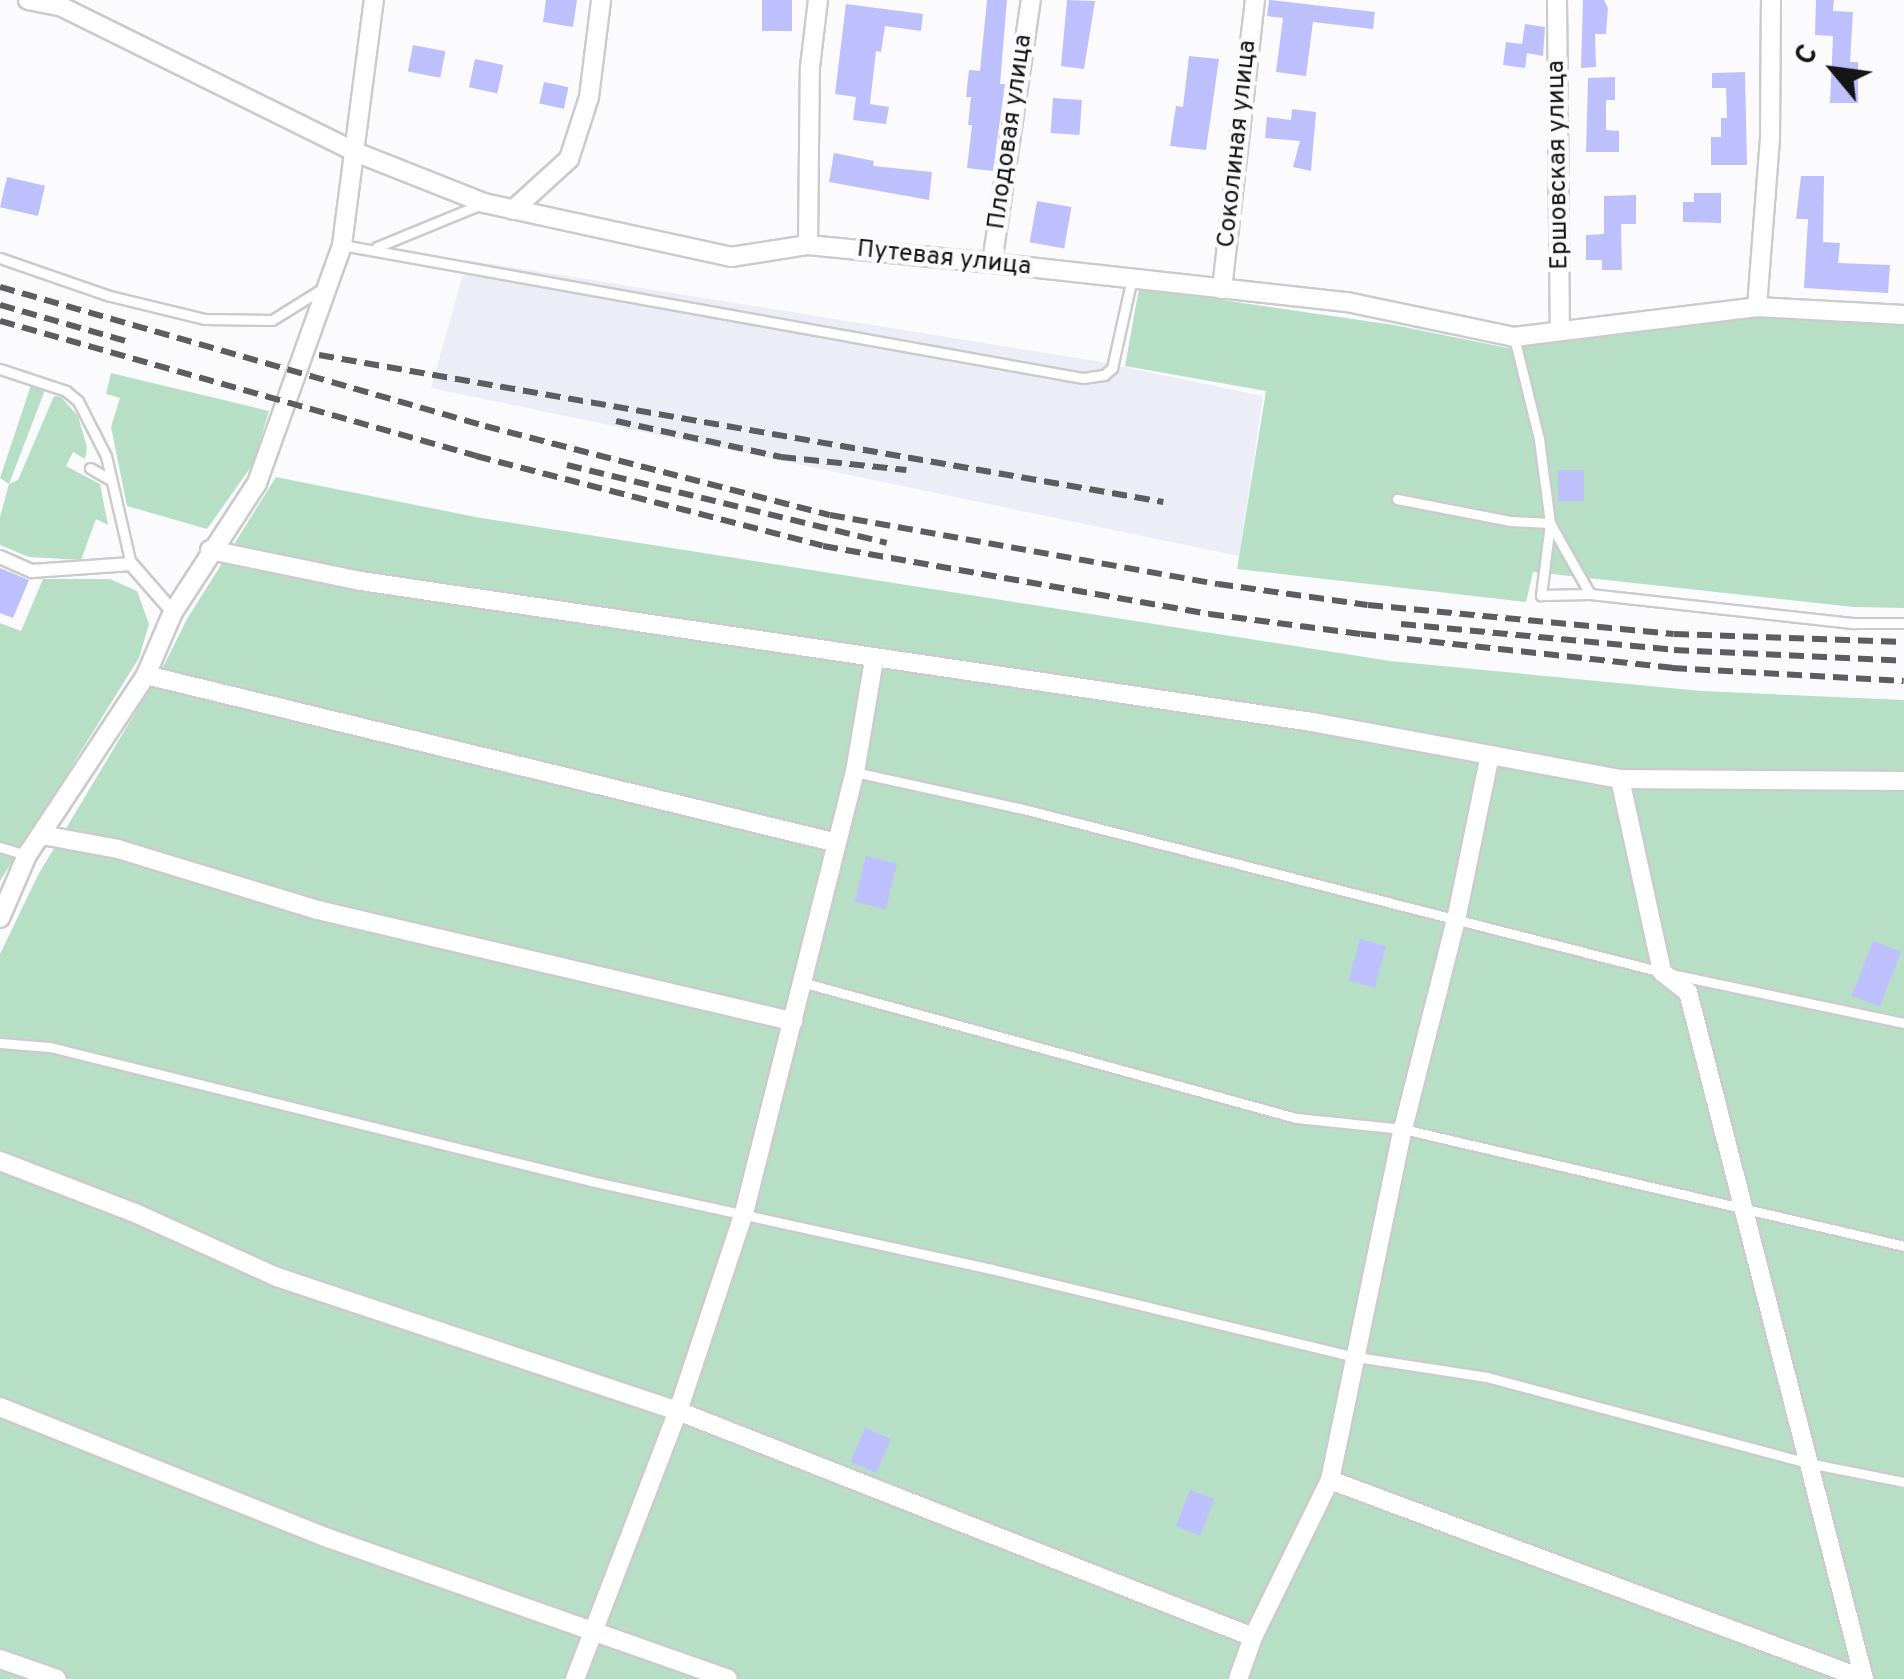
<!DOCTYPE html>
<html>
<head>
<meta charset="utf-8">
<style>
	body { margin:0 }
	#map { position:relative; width:1904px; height:1679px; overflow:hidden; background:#fbfbfe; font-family:Overpass,sans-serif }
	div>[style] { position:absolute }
	.built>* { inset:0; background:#ecedf6 }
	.green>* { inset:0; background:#b7dfc5 }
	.building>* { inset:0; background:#bec0fe; transform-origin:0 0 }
	.roads { filter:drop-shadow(2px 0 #cbcbcd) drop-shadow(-2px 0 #cbcbcd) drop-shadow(0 2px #cbcbcd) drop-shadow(0 -2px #cbcbcd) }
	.service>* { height:9px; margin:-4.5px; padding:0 4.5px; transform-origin:4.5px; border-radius:4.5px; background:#fff }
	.pedestrian>* { height:12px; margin:-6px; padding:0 6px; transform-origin:6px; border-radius:6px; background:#fff }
	.minor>* { height:18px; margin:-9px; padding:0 9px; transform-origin:9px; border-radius:9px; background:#fff }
	.rail>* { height:6px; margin-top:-3px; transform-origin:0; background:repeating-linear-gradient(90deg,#5d5d5f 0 15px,transparent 0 23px) }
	span { translate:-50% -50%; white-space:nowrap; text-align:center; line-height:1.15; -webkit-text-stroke:9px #fbfbfe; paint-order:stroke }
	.street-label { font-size:25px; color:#151516 }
	.north { position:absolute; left:1784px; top:20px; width:100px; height:100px; -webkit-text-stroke:8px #fbfbfe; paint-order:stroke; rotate:299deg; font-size:28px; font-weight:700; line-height:40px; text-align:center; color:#151516 }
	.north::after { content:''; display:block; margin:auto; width:35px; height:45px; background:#151516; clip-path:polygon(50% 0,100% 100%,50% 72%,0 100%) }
</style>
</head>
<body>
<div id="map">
	<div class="built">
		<i style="clip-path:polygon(467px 260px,1096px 361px,1263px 396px,1239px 556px,431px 388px)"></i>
	</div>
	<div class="green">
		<i style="clip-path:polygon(1139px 288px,1394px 325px,1508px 348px,1554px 336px,1671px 328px,1747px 310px,1904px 324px,1904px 608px,1853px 607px,1533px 572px,1526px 602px,1237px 569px,1266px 391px,1125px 366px)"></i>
		<i style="clip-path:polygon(111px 373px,269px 411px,253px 464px,207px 529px,127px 506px,111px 427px,120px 398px,106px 394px)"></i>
		<i style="clip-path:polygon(31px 385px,45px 390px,9px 484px,18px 480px,54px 396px,61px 397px,78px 416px,87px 447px,85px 459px,73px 452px,66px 466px,100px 484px,108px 525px,96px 519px,81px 560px,29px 557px,0 545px,0 517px,9px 484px,0 478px)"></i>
		<i style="clip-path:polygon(276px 477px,481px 518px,1390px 661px,1702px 691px,1904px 700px,1904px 1679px,0 1679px,0 954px,38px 875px,165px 663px,187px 619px)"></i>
		<i style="clip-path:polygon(43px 579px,110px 579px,137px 591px,149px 624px,139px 658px,0 881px,0 623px,21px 631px)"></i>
	</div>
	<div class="building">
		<i style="clip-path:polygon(546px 0,577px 0,573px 27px,543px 22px)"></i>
		<i style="left:762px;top:0;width:30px;height:31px"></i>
		<i style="clip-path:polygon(987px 0,1007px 0,1000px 84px,1005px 84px,993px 171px,967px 168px,972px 125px,968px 125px,971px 97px,966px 97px,969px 70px,980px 71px)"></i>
		<i style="clip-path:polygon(1067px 0,1095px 1px,1084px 69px,1061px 66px)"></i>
		<i style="clip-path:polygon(1269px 0,1375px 12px,1373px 29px,1313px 22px,1306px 76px,1276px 72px,1283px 18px,1267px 16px)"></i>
		<i style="clip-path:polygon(1583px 0,1604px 0,1608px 8px,1606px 34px,1595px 34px,1596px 67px,1581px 68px)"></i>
		<i style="clip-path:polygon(1816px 0,1834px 0,1833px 11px,1853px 12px,1850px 62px,1858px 62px,1858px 103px,1830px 103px,1833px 36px,1815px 35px)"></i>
		<i style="clip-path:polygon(846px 4px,923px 14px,921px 31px,885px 26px,881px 52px,876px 51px,870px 104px,889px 107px,886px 124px,853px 120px,856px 97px,835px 94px)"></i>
		<i style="clip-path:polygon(1525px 24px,1545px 27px,1543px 56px,1527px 53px,1525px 68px,1503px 65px,1506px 42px,1522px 44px)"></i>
		<i style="left:413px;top:45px;width:33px;height:27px;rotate:11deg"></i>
		<i style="clip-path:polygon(1189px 56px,1219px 59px,1206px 150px,1170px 146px,1176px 106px,1183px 107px)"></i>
		<i style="left:475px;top:59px;width:29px;height:29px;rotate:12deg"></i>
		<i style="clip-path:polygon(1745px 72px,1747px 165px,1711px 165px,1711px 137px,1721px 137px,1721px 118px,1727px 118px,1726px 88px,1712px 88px,1712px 73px)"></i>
		<i style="clip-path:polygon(1615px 77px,1615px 100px,1606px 100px,1606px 130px,1619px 131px,1619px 152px,1586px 152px,1588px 78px)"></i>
		<i style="left:544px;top:82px;width:25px;height:22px;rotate:12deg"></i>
		<i style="left:1053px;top:98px;width:29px;height:35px;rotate:4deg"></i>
		<i style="clip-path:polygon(1292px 109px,1316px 112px,1311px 171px,1293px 167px,1300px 141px,1265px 138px,1267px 117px,1291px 120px)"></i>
		<i style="clip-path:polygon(834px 153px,874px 161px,873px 166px,932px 172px,929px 200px,829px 182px)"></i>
		<i style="clip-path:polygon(1801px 176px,1824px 176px,1823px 242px,1840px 243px,1838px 263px,1890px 265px,1888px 293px,1804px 288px,1808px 219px,1796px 219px)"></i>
		<i style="left:7px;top:177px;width:39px;height:31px;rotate:13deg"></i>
		<i style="clip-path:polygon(1694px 193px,1721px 193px,1721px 223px,1683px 222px,1683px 202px,1694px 202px)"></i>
		<i style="clip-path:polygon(1636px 195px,1636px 224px,1621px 224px,1622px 270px,1602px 270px,1602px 260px,1586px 260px,1586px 235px,1604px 234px,1604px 196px)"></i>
		<i style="left:1037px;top:201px;width:35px;height:42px;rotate:10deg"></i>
		<i style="left:1558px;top:470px;width:26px;height:31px"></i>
		<i style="clip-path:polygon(0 568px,29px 580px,13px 618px,0 613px)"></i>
		<i style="left:866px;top:856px;width:32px;height:47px;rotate:14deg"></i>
		<i style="left:1360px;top:939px;width:27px;height:43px;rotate:15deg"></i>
		<i style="left:1873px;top:941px;width:30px;height:59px;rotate:21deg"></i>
		<i style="left:865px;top:1428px;width:28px;height:37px;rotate:23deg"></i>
		<i style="left:1190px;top:1490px;width:26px;height:39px;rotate:21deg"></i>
	</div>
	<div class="roads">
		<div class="service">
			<i style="left:342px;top:245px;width:753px;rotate:10.18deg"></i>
			<i style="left:1083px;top:378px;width:21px;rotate:-8deg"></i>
			<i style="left:1104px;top:375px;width:11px;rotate:-41deg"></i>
			<i style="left:1112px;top:368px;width:92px;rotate:-77.5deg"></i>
			<i style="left:377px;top:247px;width:113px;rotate:-22.3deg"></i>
			<i style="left:0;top:258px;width:116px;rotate:19.1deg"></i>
			<i style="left:110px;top:296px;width:98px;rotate:13.6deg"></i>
			<i style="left:205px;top:319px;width:67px;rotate:0.9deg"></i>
			<i style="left:272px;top:320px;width:59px;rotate:-31.8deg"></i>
			<i style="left:0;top:369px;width:70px;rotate:18.4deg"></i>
			<i style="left:66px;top:391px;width:16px;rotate:40deg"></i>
			<i style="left:78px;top:401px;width:62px;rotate:63deg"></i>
			<i style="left:106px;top:456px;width:111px;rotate:77deg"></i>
			<i style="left:90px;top:468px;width:24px;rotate:30deg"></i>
			<i style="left:1397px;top:499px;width:115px;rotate:11deg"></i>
			<i style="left:1510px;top:521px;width:40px;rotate:2.9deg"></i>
			<i style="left:1550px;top:523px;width:85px;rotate:-97.5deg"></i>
			<i style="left:1539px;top:439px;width:105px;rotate:-103.8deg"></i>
			<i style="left:1590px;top:594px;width:81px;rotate:-119.4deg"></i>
			<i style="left:1550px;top:523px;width:73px;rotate:97.1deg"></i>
			<i style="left:1541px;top:595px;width:49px;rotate:-1.2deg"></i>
			<i style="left:1590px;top:594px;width:266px;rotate:6.3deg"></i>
			<i style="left:1854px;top:623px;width:50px"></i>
			<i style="left:855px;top:772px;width:168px;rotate:12.4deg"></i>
			<i style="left:1019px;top:808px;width:664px;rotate:14.31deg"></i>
			<i style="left:1662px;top:972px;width:247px;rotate:11.9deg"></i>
			<i style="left:0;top:847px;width:28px;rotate:17deg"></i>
			<i style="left:805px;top:983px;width:509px;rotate:15.37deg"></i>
			<i style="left:1296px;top:1118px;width:108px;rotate:5.9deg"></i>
			<i style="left:1403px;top:1129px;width:514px;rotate:13.14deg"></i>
			<i style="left:0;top:1043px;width:50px;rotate:4.6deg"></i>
			<i style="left:50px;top:1047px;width:557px;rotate:13.91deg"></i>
			<i style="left:591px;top:1181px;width:410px;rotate:12.4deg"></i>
			<i style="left:991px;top:1269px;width:375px;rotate:13.6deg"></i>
			<i style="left:1356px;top:1357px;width:133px;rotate:8.7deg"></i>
			<i style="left:1487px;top:1377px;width:332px;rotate:15deg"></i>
			<i style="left:1808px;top:1463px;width:98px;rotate:11.2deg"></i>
		</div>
		<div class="pedestrian">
			<i style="left:0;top:557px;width:35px;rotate:24deg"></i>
			<i style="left:32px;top:571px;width:99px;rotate:-4deg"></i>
			<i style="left:131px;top:564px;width:64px;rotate:48.8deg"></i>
		</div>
		<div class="minor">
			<i style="left:28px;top:0;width:33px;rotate:11deg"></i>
			<i style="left:60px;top:6px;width:329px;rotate:26.3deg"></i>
			<i style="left:355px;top:152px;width:139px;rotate:21.6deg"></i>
			<i style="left:484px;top:203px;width:253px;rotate:12.3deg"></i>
			<i style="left:731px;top:257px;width:78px;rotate:-8.9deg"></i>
			<i style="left:808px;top:245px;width:185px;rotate:5.6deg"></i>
			<i style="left:992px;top:263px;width:357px;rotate:6.3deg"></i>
			<i style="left:1347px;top:302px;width:171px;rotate:11.8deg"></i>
			<i style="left:1514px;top:337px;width:245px;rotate:-7deg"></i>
			<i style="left:1757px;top:307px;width:147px;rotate:3.1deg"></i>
			<i style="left:1557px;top:0;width:330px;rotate:89.5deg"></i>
			<i style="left:513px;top:210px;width:76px;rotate:-42.3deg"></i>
			<i style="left:569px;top:159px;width:65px;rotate:-72.1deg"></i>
			<i style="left:589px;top:97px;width:98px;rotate:-82.9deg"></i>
			<i style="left:808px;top:245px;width:178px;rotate:-89.4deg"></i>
			<i style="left:810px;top:67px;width:67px;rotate:-83.2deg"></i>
			<i style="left:992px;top:263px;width:266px;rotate:-81.6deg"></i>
			<i style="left:1222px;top:289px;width:291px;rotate:-83.5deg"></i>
			<i style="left:1757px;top:307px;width:169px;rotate:-85.6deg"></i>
			<i style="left:1770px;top:138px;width:138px;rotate:-89.6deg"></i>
			<i style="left:210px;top:550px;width:154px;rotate:11.6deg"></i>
			<i style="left:361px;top:581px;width:961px;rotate:8.43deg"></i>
			<i style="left:1312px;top:722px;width:313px;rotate:10.5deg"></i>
			<i style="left:1620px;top:779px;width:284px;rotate:0.4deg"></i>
			<i style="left:146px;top:675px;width:711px;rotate:13.66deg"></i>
			<i style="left:1620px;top:779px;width:198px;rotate:77.7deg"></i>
			<i style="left:1662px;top:972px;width:33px;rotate:38deg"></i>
			<i style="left:1688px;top:992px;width:709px;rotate:75.63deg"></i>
			<i style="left:42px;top:835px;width:77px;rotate:10.4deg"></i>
			<i style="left:118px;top:849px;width:209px;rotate:17deg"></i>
			<i style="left:318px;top:910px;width:488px;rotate:13.2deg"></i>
			<i style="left:0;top:918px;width:69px;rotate:-66.8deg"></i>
			<i style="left:27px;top:855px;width:216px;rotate:-56.5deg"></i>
			<i style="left:146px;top:675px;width:69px;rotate:-66.8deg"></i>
			<i style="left:173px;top:612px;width:154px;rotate:-56.9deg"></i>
			<i style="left:257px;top:483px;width:253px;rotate:-70.3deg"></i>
			<i style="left:342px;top:245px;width:247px;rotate:-82.6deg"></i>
			<i style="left:0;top:1161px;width:145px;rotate:21.1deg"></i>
			<i style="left:135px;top:1213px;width:156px;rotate:24.3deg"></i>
			<i style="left:277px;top:1277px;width:423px;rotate:18.5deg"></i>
			<i style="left:678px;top:1411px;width:618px;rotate:21.46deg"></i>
			<i style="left:0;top:1407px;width:353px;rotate:21.8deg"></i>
			<i style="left:328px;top:1538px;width:424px;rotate:19.4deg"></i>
			<i style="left:1330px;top:1480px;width:570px;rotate:20.44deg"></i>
			<i style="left:0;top:1659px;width:60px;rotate:19.3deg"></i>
			<i style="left:575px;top:1679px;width:287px;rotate:-69deg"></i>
			<i style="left:678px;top:1411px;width:209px;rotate:-71.6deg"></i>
			<i style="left:744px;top:1213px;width:455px;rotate:-75.9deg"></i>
			<i style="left:855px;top:772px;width:114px;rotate:-80.4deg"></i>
			<i style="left:1238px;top:1679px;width:45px;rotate:-70.3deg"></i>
			<i style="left:1253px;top:1637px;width:175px;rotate:-63.9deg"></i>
			<i style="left:1330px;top:1480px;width:359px;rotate:-78.3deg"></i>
			<i style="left:1403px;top:1129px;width:216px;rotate:-75.8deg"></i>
			<i style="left:1456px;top:920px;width:168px;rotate:-78.4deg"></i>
		</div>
	</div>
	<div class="rail">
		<i style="left:0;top:287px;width:505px;rotate:15.99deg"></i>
		<i style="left:485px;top:426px;width:356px;rotate:14.5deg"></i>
		<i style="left:830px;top:515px;width:394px;rotate:10.1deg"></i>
		<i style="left:1218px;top:584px;width:151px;rotate:8deg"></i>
		<i style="left:1368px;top:605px;width:307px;rotate:5.4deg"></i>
		<i style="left:1674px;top:634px;width:230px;rotate:2deg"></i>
		<i style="left:0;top:305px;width:134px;rotate:16deg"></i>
		<i style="left:0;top:321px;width:495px;rotate:15.8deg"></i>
		<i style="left:476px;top:456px;width:358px;rotate:14.5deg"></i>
		<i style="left:823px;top:546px;width:392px;rotate:10deg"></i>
		<i style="left:1209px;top:614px;width:153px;rotate:7.5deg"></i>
		<i style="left:1361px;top:634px;width:313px;rotate:6.2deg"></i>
		<i style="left:1672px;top:668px;width:232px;rotate:3.2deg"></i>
		<i style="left:319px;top:355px;width:857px;rotate:9.88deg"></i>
		<i style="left:616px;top:421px;width:169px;rotate:12.3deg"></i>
		<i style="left:781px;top:457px;width:126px;rotate:5.9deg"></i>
		<i style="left:567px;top:465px;width:329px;rotate:13.7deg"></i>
		<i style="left:1401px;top:624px;width:274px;rotate:5.4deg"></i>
		<i style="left:1674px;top:650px;width:230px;rotate:2.7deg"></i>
	</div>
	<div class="street-label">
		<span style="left:1011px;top:132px;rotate:-82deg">Плодовая улица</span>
		<span style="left:1238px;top:144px;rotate:-84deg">Соколиная улица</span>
		<span style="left:1559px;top:165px;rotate:-91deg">Ершовская улица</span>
		<span style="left:944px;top:259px;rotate:6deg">Путевая улица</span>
	</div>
	<div class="north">С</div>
</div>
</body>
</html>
